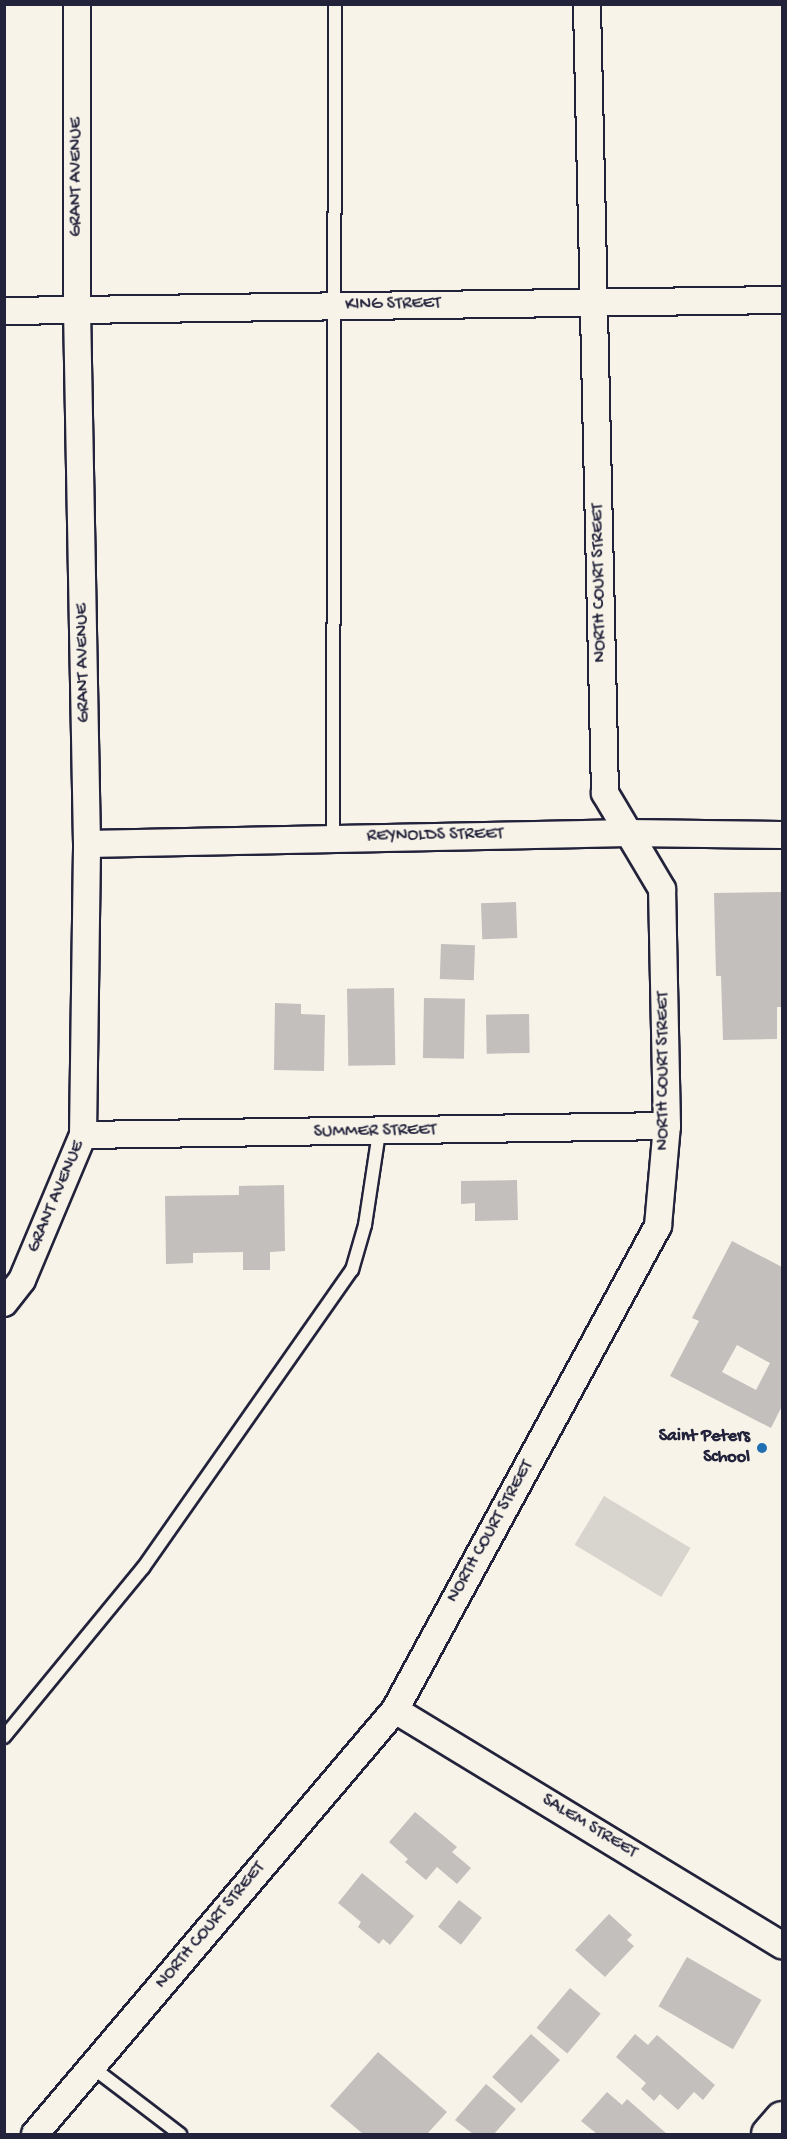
<!DOCTYPE html>
<html>
<head>
<meta charset="utf-8">
<style>
	body { margin:0 }
	#map { position:relative; width:787px; height:2139px; overflow:hidden; background:#f7f3e8; font-family:"Gochi Hand",sans-serif }
	div>[style] { position:absolute }
	.green>* { inset:0; background:#d8d5cf; transform-origin:0 0 }
	.building>* { inset:0; background:#c2bfbd; transform-origin:0 0 }
	.roads { filter:drop-shadow(2px 0 #22223b) drop-shadow(-2px 0 #22223b) drop-shadow(0 2px #22223b) drop-shadow(0 -2px #22223b) }
	.service>* { height:12px; margin:-6px; padding:0 6px; transform-origin:6px; border-radius:6px; background:#f7f3e8 }
	.minor>* { height:26px; margin:-13px; padding:0 13px; transform-origin:13px; border-radius:13px; background:#f7f3e8 }
	.tertiary>* { height:32px; margin:-16px; padding:0 16px; transform-origin:16px; border-radius:16px; background:#f7f3e8 }
	.dots>* { width:16px; height:16px; translate:-50% -50%; box-sizing:border-box; border:3px solid #f7f3e8; border-radius:50% }
	span { translate:-50% -50%; white-space:nowrap; text-align:center; line-height:1.15; -webkit-text-stroke:5px #f7f3e8; paint-order:stroke }
	.street-label { font-size:18px; color:#22223b }
	.poi-label { font-size:18px; color:#22223b; font-weight:700 }
	.right { translate:-100% -50%; text-align:right }
	.frame { position:absolute; inset:0; border:6px solid #22223b; pointer-events:none }
</style>
</head>
<body>
<div id="map">
	<div class="green">
		<i style="left:604px;top:1496px;width:101px;height:57px;rotate:31deg"></i>
	</div>
	<div class="building">
		<i style="clip-path:polygon(782px 892px,782px 1007px,777px 1007px,777px 1039px,723px 1040px,721px 976px,716px 976px,714px 893px)"></i>
		<i style="left:516px;top:902px;width:36px;height:35px;rotate:88deg"></i>
		<i style="left:441px;top:944px;width:34px;height:35px;rotate:2deg"></i>
		<i style="left:394px;top:988px;width:77px;height:47px;rotate:89deg"></i>
		<i style="left:424px;top:998px;width:41px;height:60px;rotate:1deg"></i>
		<i style="clip-path:polygon(275px 1003px,301px 1004px,301px 1014px,325px 1015px,324px 1071px,274px 1070px)"></i>
		<i style="left:529px;top:1014px;width:39px;height:43px;rotate:89deg"></i>
		<i style="clip-path:polygon(517px 1180px,518px 1220px,475px 1221px,475px 1203px,461px 1204px,461px 1181px)"></i>
		<i style="clip-path:polygon(284px 1185px,285px 1251px,270px 1252px,270px 1270px,243px 1270px,243px 1252px,193px 1253px,193px 1263px,166px 1264px,165px 1196px,239px 1195px,239px 1186px)"></i>
		<i style="clip-path:polygon(evenodd,732px 1241px,782px 1267px,782px 1406px,771px 1428px,670px 1376px,699px 1321px,692px 1318px,732px 1241px,737px 1345px,770px 1363px,756px 1390px,722px 1372px,737px 1345px)"></i>
		<i style="clip-path:polygon(415px 1812px,457px 1847px,452px 1852px,471px 1868px,457px 1884px,437px 1867px,426px 1880px,405px 1862px,408px 1859px,389px 1842px)"></i>
		<i style="clip-path:polygon(362px 1873px,414px 1916px,390px 1945px,383px 1939px,379px 1944px,358px 1927px,361px 1922px,338px 1903px)"></i>
		<i style="left:459px;top:1900px;width:29px;height:34px;rotate:38deg"></i>
		<i style="clip-path:polygon(609px 1914px,632px 1935px,627px 1940px,634px 1946px,605px 1977px,575px 1950px)"></i>
		<i style="left:687px;top:1957px;width:86px;height:57px;rotate:30deg"></i>
		<i style="left:570px;top:1988px;width:40px;height:52px;rotate:40deg"></i>
		<i style="left:531px;top:2034px;width:39px;height:58px;rotate:42deg"></i>
		<i style="clip-path:polygon(635px 2034px,648px 2045px,657px 2035px,715px 2085px,703px 2100px,694px 2092px,678px 2110px,660px 2094px,654px 2101px,641px 2089px,646px 2083px,616px 2057px)"></i>
		<i style="clip-path:polygon(378px 2052px,447px 2112px,427px 2134px,363px 2134px,330px 2106px)"></i>
		<i style="clip-path:polygon(486px 2084px,516px 2109px,494px 2134px,473px 2134px,455px 2120px)"></i>
		<i style="clip-path:polygon(607px 2092px,622px 2105px,627px 2099px,667px 2134px,597px 2134px,581px 2121px)"></i>
	</div>
	<div class="roads">
		<div class="service">
			<i style="left:333px;top:837px;width:833px;rotate:-89.86deg"></i>
			<i style="left:4px;top:1737px;width:219px;rotate:-50.6deg"></i>
			<i style="left:143px;top:1568px;width:364px;rotate:-55deg"></i>
			<i style="left:352px;top:1270px;width:47px;rotate:-73.9deg"></i>
			<i style="left:365px;top:1225px;width:94px;rotate:-81.4deg"></i>
			<i style="left:92px;top:2067px;width:111px;rotate:37.3deg"></i>
		</div>
		<div class="minor">
			<i style="left:4px;top:311px;width:778px;rotate:-0.81deg"></i>
			<i style="left:87px;top:844px;width:541px;rotate:-1.16deg"></i>
			<i style="left:628px;top:833px;width:154px;rotate:0.7deg"></i>
			<i style="left:83px;top:1135px;width:584px;rotate:-0.88deg"></i>
			<i style="left:4px;top:1303px;width:29px;rotate:-52deg"></i>
			<i style="left:22px;top:1280px;width:157px;rotate:-67.2deg"></i>
			<i style="left:83px;top:1135px;width:291px;rotate:-89.2deg"></i>
			<i style="left:87px;top:844px;width:534px;rotate:-91.07deg"></i>
			<i style="left:77px;top:310px;width:306px;rotate:-90deg"></i>
			<i style="left:395px;top:1710px;width:453px;rotate:31.3deg"></i>
			<i style="left:35px;top:2134px;width:556px;rotate:-49.67deg"></i>
			<i style="left:395px;top:1710px;width:551px;rotate:-61.48deg"></i>
			<i style="left:658px;top:1226px;width:100px;rotate:-84.9deg"></i>
			<i style="left:667px;top:1126px;width:237px;rotate:-91.2deg"></i>
			<i style="left:662px;top:889px;width:112px;rotate:-120.7deg"></i>
			<i style="left:605px;top:793px;width:789px;rotate:-91.31deg"></i>
		</div>
		<div class="tertiary">
			<i style="left:768px;top:2134px;width:21px;rotate:-49deg"></i>
		</div>
	</div>
	<div class="dots">
		<i style="left:762px;top:1448px;background:#1f6fb2"></i>
	</div>
	<div class="street-label">
		<span style="left:77px;top:177px;rotate:-90deg">GRANT AVENUE</span>
		<span style="left:393px;top:305px;rotate:-1deg">KING STREET</span>
		<span style="left:600px;top:583px;rotate:-91deg">NORTH COURT STREET</span>
		<span style="left:84px;top:663px;rotate:-91deg">GRANT AVENUE</span>
		<span style="left:435px;top:836px;rotate:-1deg">REYNOLDS STREET</span>
		<span style="left:664px;top:1071px;rotate:-90deg">NORTH COURT STREET</span>
		<span style="left:375px;top:1132px;rotate:-1deg">SUMMER STREET</span>
		<span style="left:57px;top:1197px;rotate:-67deg">GRANT AVENUE</span>
		<span style="left:491px;top:1532px;rotate:-61deg">NORTH COURT STREET</span>
		<span style="left:589px;top:1827px;rotate:31deg">SALEM STREET</span>
		<span style="left:211px;top:1926px;rotate:-50deg">NORTH COURT STREET</span>
	</div>
	<div class="poi-label">
		<span class="right" style="left:750px;top:1448px">Saint Peters<br>School</span>
	</div>
	<div class="frame"></div>
</div>
</body>
</html>
